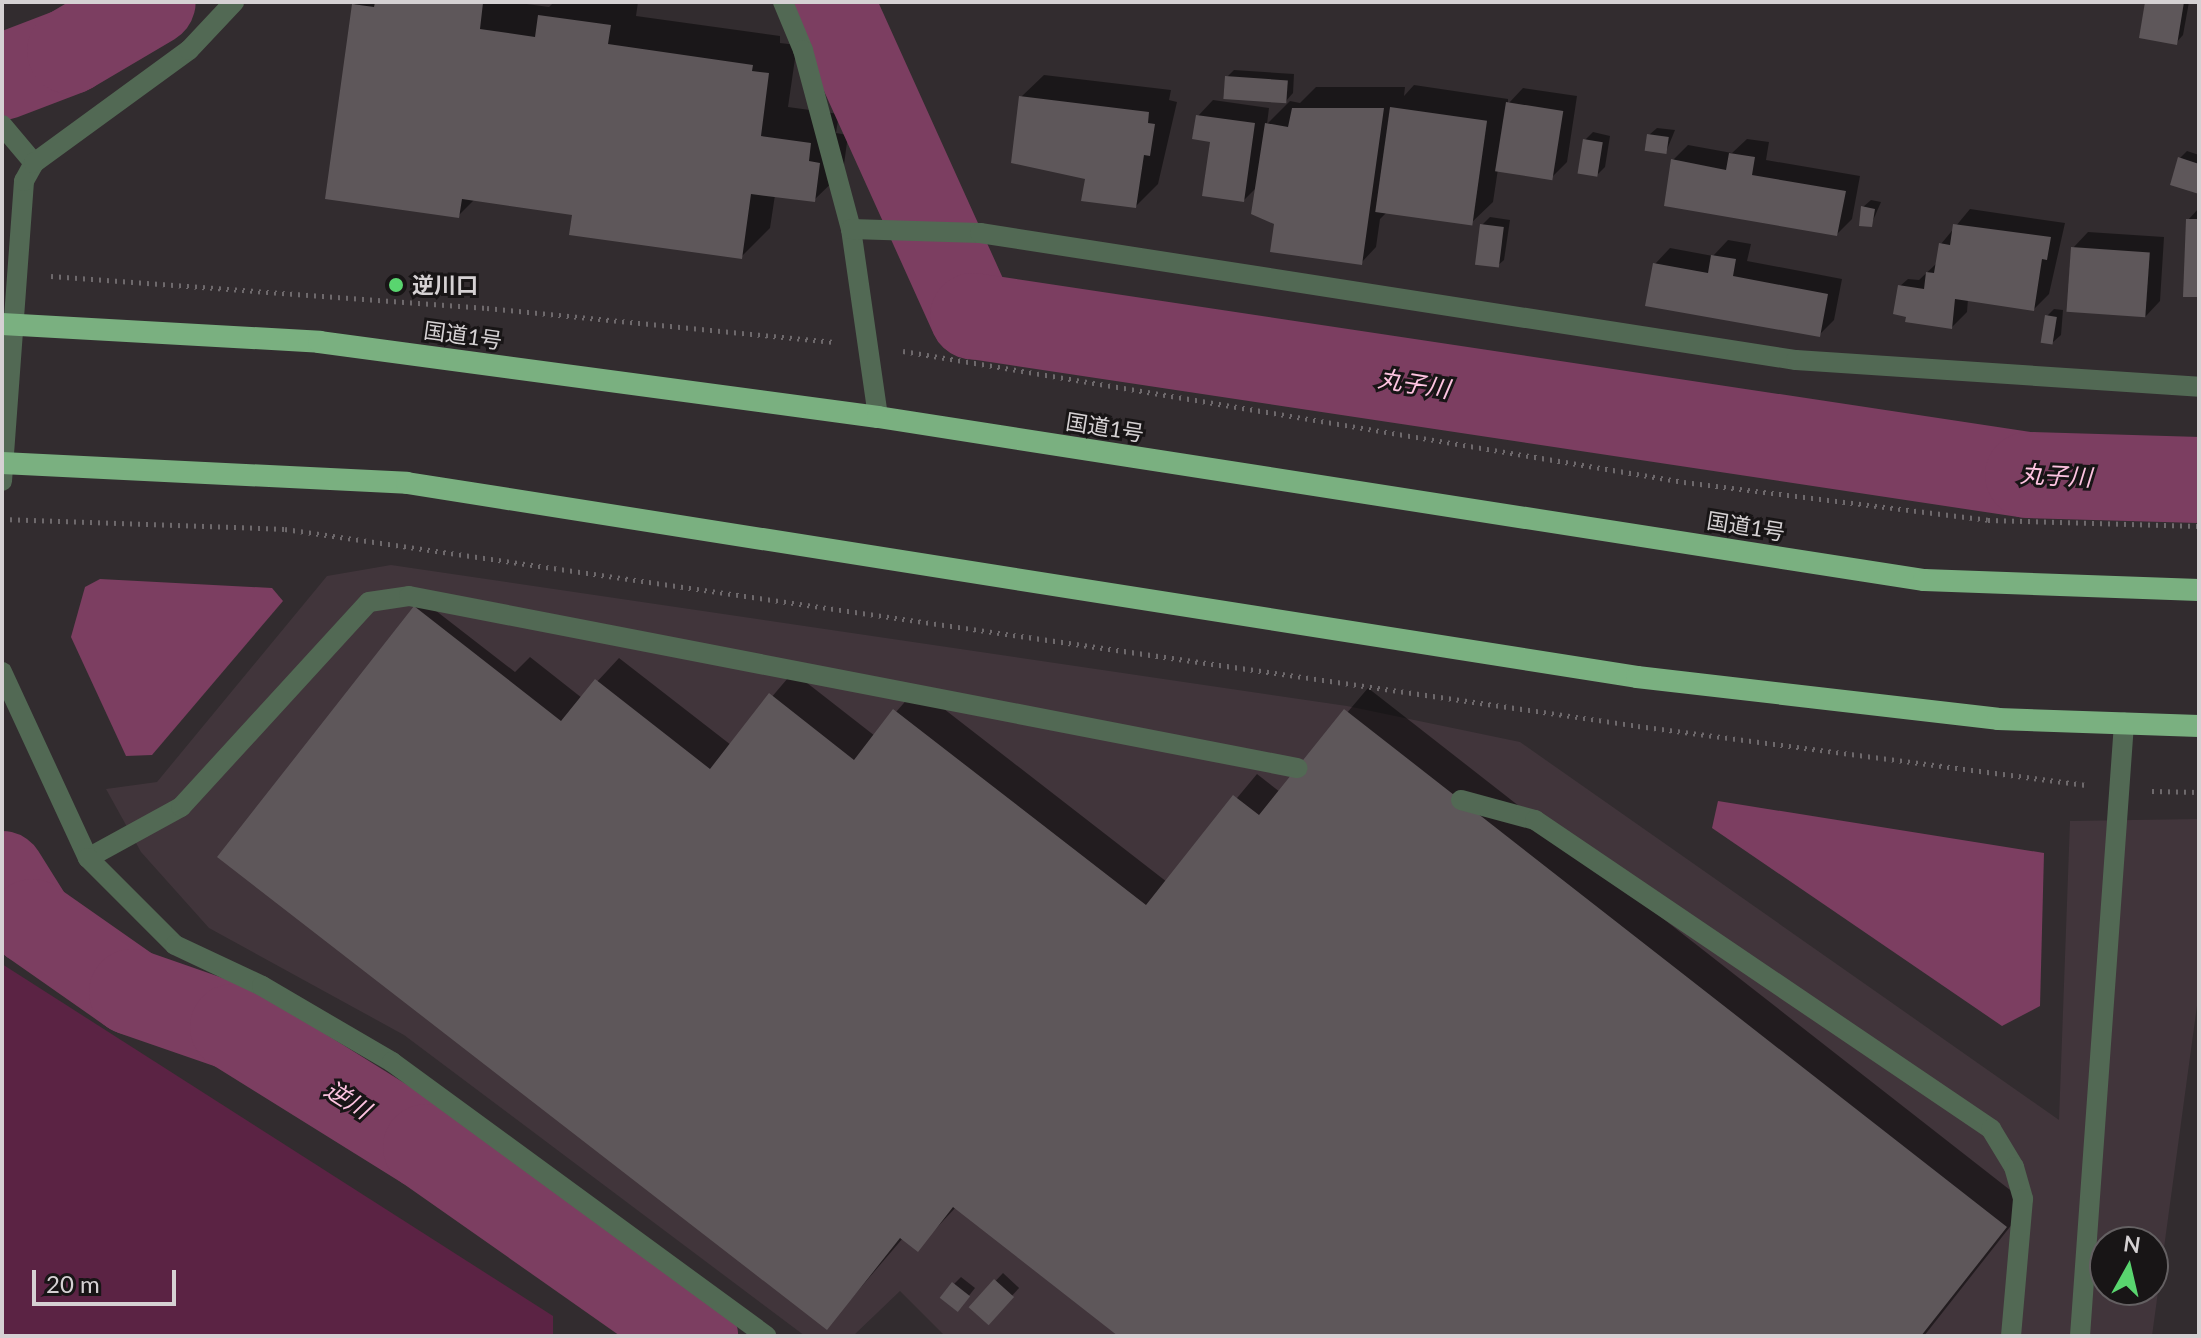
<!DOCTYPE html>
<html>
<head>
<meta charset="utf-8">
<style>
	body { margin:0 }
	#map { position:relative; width:2201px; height:1338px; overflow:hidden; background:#322c2f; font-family:Lato,"Noto Sans JP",sans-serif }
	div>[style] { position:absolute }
	.built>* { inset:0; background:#41353b }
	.green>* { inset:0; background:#5b2344 }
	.water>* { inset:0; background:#7c3e61 }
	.shadow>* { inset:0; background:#0007; transform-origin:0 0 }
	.river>* { height:86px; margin:-43px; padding:0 43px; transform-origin:43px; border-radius:43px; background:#7c3e61 }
	.building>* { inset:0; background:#5e575a; transform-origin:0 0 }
	.path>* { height:5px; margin-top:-2.5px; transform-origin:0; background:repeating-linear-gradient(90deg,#6e696c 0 2px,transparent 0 8px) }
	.service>* { height:20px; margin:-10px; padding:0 10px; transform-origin:10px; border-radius:10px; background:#526954 }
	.minor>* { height:20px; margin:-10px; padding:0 10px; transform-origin:10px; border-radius:10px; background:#526954 }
	.trunk>* { height:22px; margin:-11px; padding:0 11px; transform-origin:11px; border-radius:11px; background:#7ab080 }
	.dots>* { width:22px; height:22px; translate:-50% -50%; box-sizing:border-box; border:4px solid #181516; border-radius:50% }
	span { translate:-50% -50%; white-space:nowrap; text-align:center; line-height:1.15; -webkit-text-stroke:6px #181516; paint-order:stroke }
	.poi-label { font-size:22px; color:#d5d1d3; font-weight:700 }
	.left { translate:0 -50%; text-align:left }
	.street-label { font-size:22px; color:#d5d1d3 }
	.water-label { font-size:24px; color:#fec4e1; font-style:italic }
	.frame { position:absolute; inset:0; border:4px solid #d5d1d3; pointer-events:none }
	.north { position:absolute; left:2089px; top:1226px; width:80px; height:80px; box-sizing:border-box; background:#181516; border:2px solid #646062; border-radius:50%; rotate:8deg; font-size:22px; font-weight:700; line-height:32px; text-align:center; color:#d5d1d3 }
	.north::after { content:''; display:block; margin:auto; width:28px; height:36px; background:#59d56f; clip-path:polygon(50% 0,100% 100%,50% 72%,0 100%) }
	.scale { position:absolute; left:32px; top:1270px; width:144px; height:36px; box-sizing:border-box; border:4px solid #d5d1d3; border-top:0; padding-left:10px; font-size:24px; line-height:28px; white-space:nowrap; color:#d5d1d3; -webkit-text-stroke:6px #181516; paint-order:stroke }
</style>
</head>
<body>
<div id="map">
	<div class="built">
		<i style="clip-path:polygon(evenodd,391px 565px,1347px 706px,1520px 742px,2059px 1120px,2070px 821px,2199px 819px,2199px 991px,2152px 1336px,945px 1336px,900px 1291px,853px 1336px,805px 1336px,404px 1035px,209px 928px,141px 852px,106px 789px,157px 782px,327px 576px,391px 565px,2105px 1242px,2153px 1242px,2153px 1290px,2105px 1290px,2105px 1242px)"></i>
	</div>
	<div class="green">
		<i style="clip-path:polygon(2px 964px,553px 1316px,553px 1336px,2px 1336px)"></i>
	</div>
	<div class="water">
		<i style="clip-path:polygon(100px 579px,272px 588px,283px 601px,152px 755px,126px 756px,71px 637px,85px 587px)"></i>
		<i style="clip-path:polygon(1718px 801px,2044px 853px,2040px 1006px,2002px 1026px,1712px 828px)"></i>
	</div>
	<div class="shadow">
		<i style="clip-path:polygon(358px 2px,512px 2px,549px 7px,554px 2px,638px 2px,636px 16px,780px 36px,780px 43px,797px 45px,788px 107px,839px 114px,836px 133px,848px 135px,843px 172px,814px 200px,775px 195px,770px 228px,741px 257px,574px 213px,475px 199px,458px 216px,354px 5px)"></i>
		<i style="clip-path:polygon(2147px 2px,2189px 2px,2183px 35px,2176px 43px)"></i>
		<i style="clip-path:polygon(1234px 70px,1294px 74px,1293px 93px,1286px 101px,1227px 77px)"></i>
		<i style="clip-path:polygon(1044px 75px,1171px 90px,1169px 100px,1177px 102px,1158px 184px,1136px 206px,1087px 178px,1021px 97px)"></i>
		<i style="clip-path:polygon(1414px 85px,1508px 99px,1508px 104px,1523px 88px,1577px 96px,1567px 162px,1552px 177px,1498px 169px,1493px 202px,1470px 224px,1387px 212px,1380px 219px,1376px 247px,1361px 263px,1276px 222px,1258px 186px,1244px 200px,1198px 116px,1213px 100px,1269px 108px,1267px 124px,1290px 101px,1300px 103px,1316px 87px,1405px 87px,1404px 96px)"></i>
		<i style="clip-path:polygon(1657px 128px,1675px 130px,1666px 152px,1649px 135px)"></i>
		<i style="clip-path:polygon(1593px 132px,1610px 136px,1605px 167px,1598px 174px,1585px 140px)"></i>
		<i style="clip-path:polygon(1747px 139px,1769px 142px,1766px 160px,1860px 176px,1852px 219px,1837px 234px,1673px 160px,1688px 145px,1732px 153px)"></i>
		<i style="clip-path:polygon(2187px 151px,2199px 155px,2199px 192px,2180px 158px)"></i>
		<i style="clip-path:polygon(1871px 200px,1881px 202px,1871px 225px,1863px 207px)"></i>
		<i style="clip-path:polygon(2199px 208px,2199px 295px,2188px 220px)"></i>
		<i style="clip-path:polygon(1970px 209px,2065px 223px,2049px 294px,2034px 309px,1968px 299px,1967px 312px,1952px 327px,1900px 286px,1908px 279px,1919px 280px,1937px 263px,1941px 244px)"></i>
		<i style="clip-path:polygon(1490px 217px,1510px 220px,1504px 260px,1496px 267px,1482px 225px)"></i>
		<i style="clip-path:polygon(2088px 232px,2164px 237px,2160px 301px,2145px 317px,2073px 248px)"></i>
		<i style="clip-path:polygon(1728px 240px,1751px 244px,1747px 261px,1842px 279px,1834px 320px,1819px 335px,1655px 264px,1670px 248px,1713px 256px)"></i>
		<i style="clip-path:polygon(2054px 309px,2063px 310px,2061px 335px,2053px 342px,2047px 316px)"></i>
		<i style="clip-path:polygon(422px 600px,515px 672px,530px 657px,582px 698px,619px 658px,731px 745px,793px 672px,875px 736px,917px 688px,1167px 882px,1257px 774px,1280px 792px,1368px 688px,2028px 1204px,1924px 1336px,1121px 1336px,956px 1207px,917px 1249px,903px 1238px,827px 1327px,415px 607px)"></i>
		<i style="left:1003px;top:1273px;width:22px;height:47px;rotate:43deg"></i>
		<i style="clip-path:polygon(961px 1277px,975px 1288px,964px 1302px,954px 1284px)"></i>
	</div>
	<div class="river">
		<i style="left:831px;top:2px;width:345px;rotate:65.7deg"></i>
		<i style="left:973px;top:316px;width:1067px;rotate:8.57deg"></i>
		<i style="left:2028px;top:475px;width:171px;rotate:1.7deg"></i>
		<i style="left:2px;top:77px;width:73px;rotate:-20.9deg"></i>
		<i style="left:70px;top:51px;width:96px;rotate:-30.6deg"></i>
		<i style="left:2px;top:874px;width:57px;rotate:58deg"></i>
		<i style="left:32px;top:922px;width:122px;rotate:35deg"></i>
		<i style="left:132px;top:992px;width:107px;rotate:19.1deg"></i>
		<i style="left:233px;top:1027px;width:227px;rotate:31.9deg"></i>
		<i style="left:426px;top:1147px;width:329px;rotate:35.1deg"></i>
	</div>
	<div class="building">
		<i style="clip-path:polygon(375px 2px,483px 3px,480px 29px,535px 37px,538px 15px,611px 25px,608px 44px,753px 65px,752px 71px,769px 73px,761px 136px,811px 143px,809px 161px,820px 163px,815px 202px,751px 194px,742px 259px,569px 235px,572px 215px,462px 199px,459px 218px,325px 199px,352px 4px,374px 7px)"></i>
		<i style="clip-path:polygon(2145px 2px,2184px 2px,2177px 45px,2139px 38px)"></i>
		<i style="left:1225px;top:76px;width:63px;height:23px;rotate:4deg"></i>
		<i style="clip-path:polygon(1019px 96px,1149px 112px,1148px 123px,1155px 124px,1150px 156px,1144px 155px,1136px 208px,1081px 201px,1085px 179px,1011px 163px)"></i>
		<i style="left:1506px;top:102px;width:58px;height:70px;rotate:9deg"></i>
		<i style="left:1390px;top:107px;width:98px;height:106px;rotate:8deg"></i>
		<i style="clip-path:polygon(1292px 108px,1384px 108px,1362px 265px,1270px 252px,1274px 224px,1251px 214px,1265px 123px,1288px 127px)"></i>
		<i style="clip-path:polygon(1196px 115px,1255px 123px,1244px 202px,1202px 196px,1210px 142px,1192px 139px)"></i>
		<i style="left:1647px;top:134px;width:22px;height:17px;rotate:8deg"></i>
		<i style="left:1583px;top:139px;width:20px;height:35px;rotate:9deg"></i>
		<i style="clip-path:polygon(1729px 153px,1755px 157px,1752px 175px,1846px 191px,1837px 236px,1664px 206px,1671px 159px,1726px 170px)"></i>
		<i style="clip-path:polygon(2178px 157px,2199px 164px,2199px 194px,2170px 185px)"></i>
		<i style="clip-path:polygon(1861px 206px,1875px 209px,1872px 227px,1859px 226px)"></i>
		<i style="clip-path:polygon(2186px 219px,2199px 219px,2199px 297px,2183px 297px)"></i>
		<i style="left:1480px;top:224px;width:24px;height:41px;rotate:7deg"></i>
		<i style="clip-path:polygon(1953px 224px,2051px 237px,2047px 260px,2042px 259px,2034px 311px,1955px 299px,1952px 329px,1905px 322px,1906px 317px,1893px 314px,1898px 285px,1924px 289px,1926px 272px,1934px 273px,1939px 243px,1950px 245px)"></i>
		<i style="left:2071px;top:247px;width:79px;height:65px;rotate:4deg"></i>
		<i style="clip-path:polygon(1711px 255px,1736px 259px,1733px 276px,1828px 294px,1820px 337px,1645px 306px,1653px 263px,1708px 273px)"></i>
		<i style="left:2045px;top:315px;width:12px;height:28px;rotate:9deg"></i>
		<i style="clip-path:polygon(414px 606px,561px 721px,595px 679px,710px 769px,769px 693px,854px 760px,893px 709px,1146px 905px,1233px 795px,1259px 815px,1344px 709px,2007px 1227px,1921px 1336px,1118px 1336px,953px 1207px,918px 1252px,900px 1238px,827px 1330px,217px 857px)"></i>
		<i style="left:994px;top:1279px;width:27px;height:38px;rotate:42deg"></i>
		<i style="left:952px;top:1282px;width:23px;height:20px;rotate:38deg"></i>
	</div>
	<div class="path">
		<i style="left:51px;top:276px;width:437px;rotate:4.2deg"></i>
		<i style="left:487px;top:308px;width:349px;rotate:5.6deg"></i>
		<i style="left:903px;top:351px;width:792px;rotate:9.52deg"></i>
		<i style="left:1684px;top:482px;width:306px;rotate:7.1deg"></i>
		<i style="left:1988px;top:520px;width:211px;rotate:1.6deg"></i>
		<i style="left:2px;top:519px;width:283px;rotate:2deg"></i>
		<i style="left:285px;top:529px;width:1367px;rotate:8.28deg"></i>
		<i style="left:1638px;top:726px;width:452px;rotate:7.5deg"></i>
		<i style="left:2152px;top:791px;width:47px;rotate:1.2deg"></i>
	</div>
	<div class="service">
		<i style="left:1461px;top:800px;width:77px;rotate:15.1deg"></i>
		<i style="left:1535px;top:820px;width:551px;rotate:34.12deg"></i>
		<i style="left:1991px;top:1129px;width:44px;rotate:58.8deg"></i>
		<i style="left:2014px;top:1167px;width:33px;rotate:74deg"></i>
		<i style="left:2023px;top:1199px;width:138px;rotate:95deg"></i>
		<i style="left:88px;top:858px;width:106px;rotate:-28.7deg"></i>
		<i style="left:181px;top:807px;width:278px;rotate:-47.5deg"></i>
		<i style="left:369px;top:602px;width:40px;rotate:-8.5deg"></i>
		<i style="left:409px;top:596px;width:905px;rotate:10.96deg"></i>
		<i style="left:2080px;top:1336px;width:615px;rotate:-85.89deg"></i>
	</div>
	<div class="minor">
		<i style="left:783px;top:2px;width:52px;rotate:67.4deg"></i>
		<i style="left:803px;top:50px;width:185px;rotate:75deg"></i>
		<i style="left:851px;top:229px;width:190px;rotate:81.8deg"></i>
		<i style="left:2px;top:125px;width:50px;rotate:49.9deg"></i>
		<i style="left:851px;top:229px;width:129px;rotate:1.8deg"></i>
		<i style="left:980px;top:233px;width:826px;rotate:8.85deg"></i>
		<i style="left:1796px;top:360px;width:404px;rotate:3.8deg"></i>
		<i style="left:2px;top:481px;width:301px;rotate:-85.8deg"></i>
		<i style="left:24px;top:181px;width:21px;rotate:-61deg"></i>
		<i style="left:34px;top:163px;width:192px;rotate:-36.1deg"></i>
		<i style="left:189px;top:50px;width:66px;rotate:-46.8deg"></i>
		<i style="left:2px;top:672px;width:205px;rotate:65.2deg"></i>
		<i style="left:88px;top:858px;width:123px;rotate:45deg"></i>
		<i style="left:175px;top:945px;width:96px;rotate:25.2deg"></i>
		<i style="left:262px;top:986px;width:151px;rotate:30.3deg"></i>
		<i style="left:392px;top:1062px;width:464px;rotate:36.2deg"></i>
	</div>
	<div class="trunk">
		<i style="left:2px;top:324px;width:318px;rotate:3.2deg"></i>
		<i style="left:319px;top:342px;width:564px;rotate:7.64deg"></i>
		<i style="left:878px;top:417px;width:1059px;rotate:8.86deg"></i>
		<i style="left:1924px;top:580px;width:275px;rotate:2.1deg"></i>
		<i style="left:2px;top:463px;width:405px;rotate:2.8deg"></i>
		<i style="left:407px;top:483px;width:1245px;rotate:8.96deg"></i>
		<i style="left:1637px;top:677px;width:363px;rotate:6.6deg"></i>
		<i style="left:1998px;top:719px;width:201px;rotate:2deg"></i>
	</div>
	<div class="dots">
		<i style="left:396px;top:285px;background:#59d56f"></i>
	</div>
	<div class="poi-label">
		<span class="left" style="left:412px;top:285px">逆川口</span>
	</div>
	<div class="street-label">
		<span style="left:463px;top:335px;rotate:8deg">国道1号</span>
		<span style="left:1105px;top:427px;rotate:9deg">国道1号</span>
		<span style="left:1746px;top:526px;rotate:9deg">国道1号</span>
	</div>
	<div class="water-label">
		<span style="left:1414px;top:383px;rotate:9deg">丸子川</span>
		<span style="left:2056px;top:475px;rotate:3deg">丸子川</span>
		<span style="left:348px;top:1099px;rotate:32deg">逆川</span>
	</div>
	<div class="frame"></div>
	<div class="north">N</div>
	<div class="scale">20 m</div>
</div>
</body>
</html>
